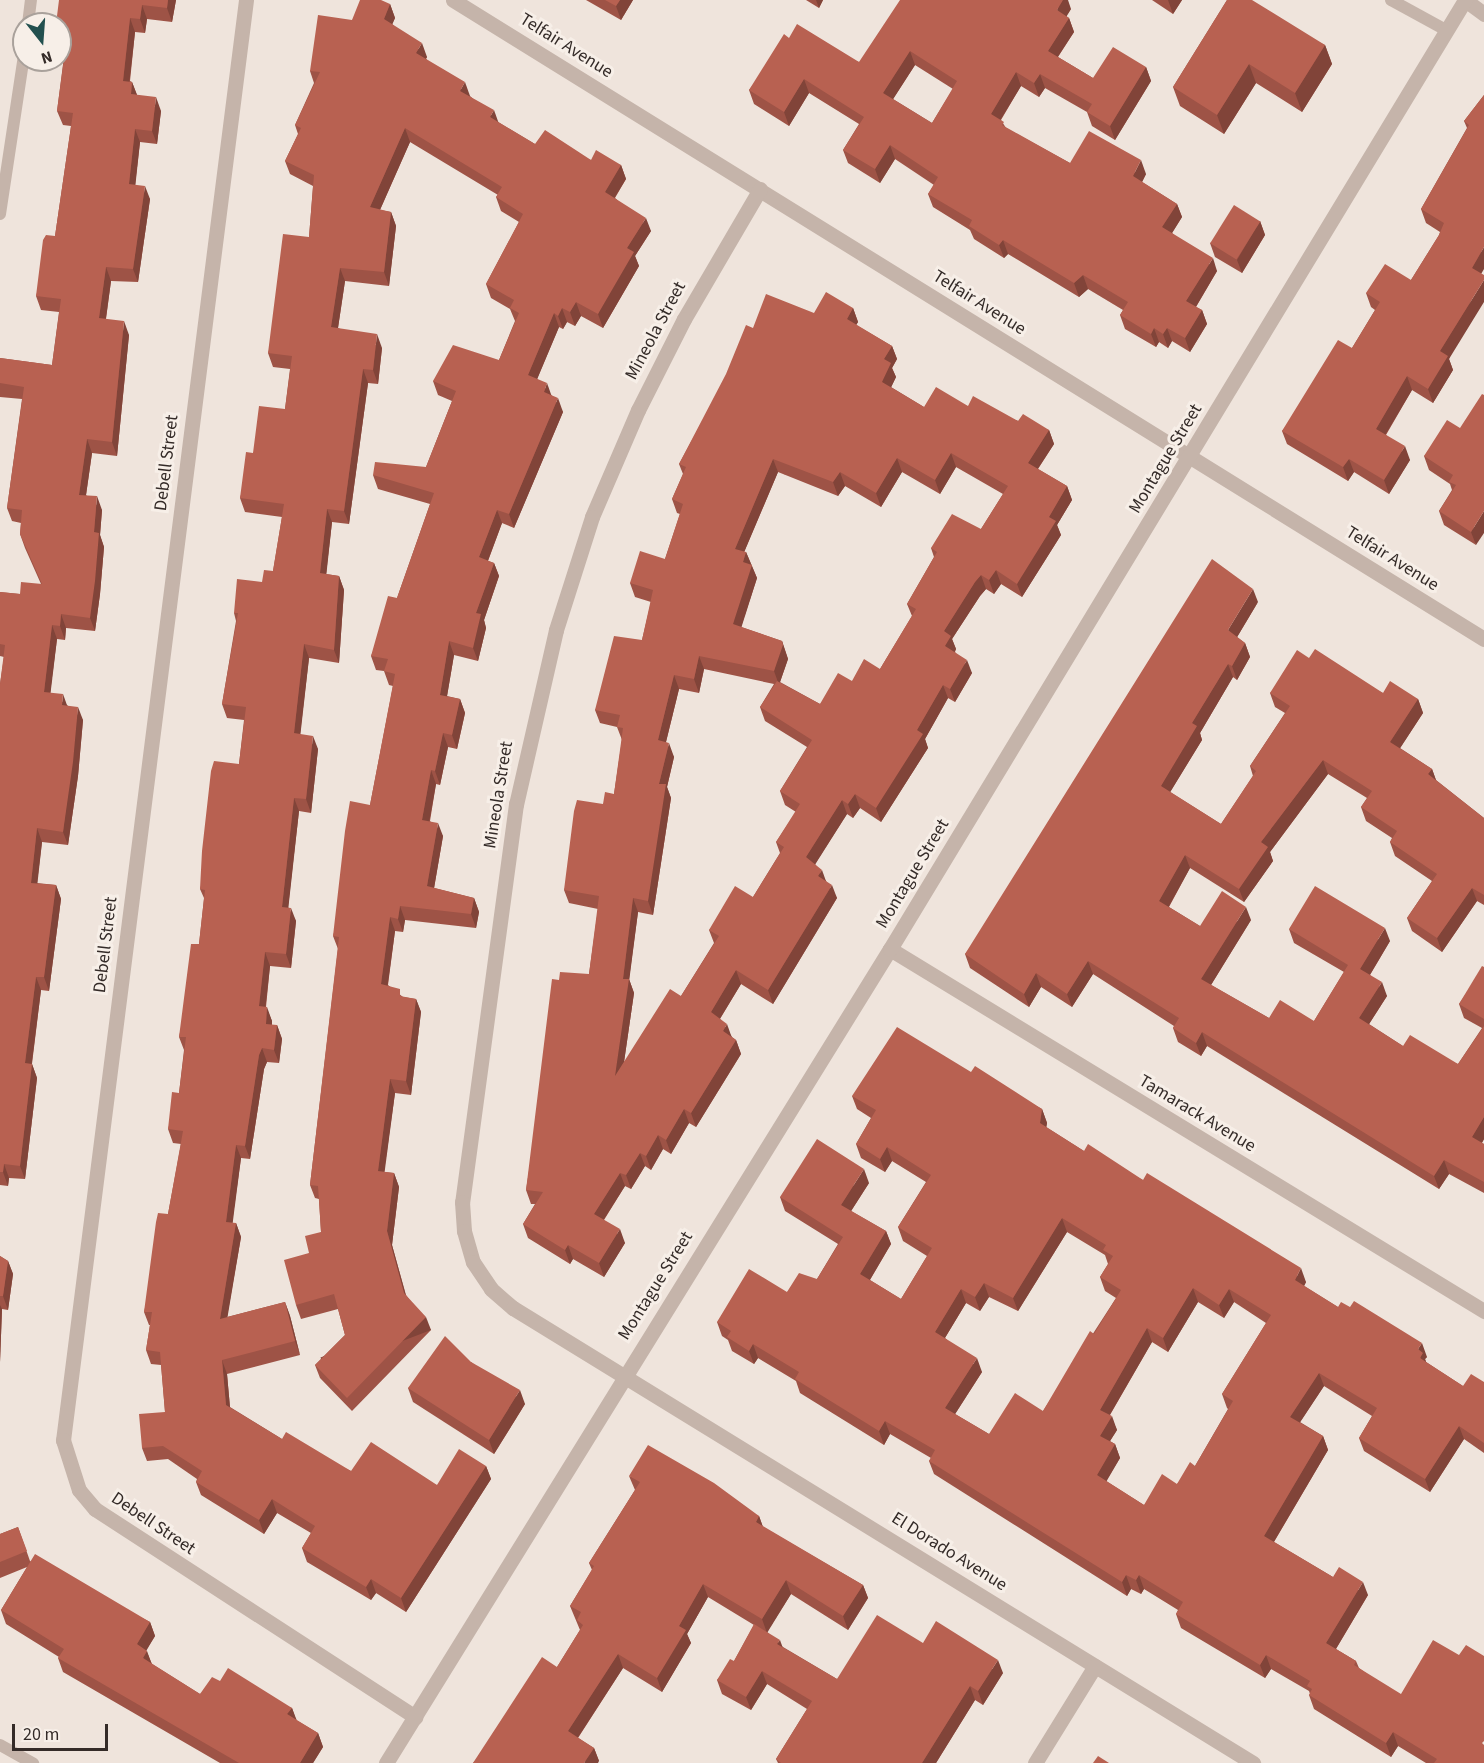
<!DOCTYPE html>
<html>
<head>
<meta charset="utf-8">
<style>
	body { margin:0 }
	#map { position:relative; width:1484px; height:1763px; overflow:hidden; background:#efe4dc; font-family:"Source Sans 3",sans-serif }
	div>[style] { position:absolute }
	.lane>* { height:12px; margin:-6px; padding:0 6px; transform-origin:6px; border-radius:6px; background:#c5b4aa }
	.street>* { height:15px; margin:-7.5px; padding:0 7.5px; transform-origin:7.5px; border-radius:7.5px; background:#c5b4aa }
	.wall>* { inset:0; background:#9e5346 }
	.shaded-wall>* { inset:0; background:#814439; transform-origin:0 0 }
	.building>* { inset:0; background:#b86151; transform-origin:0 0 }
	span { translate:-50% -50%; white-space:nowrap; text-align:center; line-height:1.15; -webkit-text-stroke:6px #f7efe8; paint-order:stroke }
	.street-label { font-size:18px; color:#342b28 }
	.north { position:absolute; left:12px; top:12px; width:60px; height:60px; box-sizing:border-box; background:#f7efe8; border:2px solid #a9a19b; border-radius:50%; rotate:163deg; font-size:16px; font-weight:700; line-height:24px; text-align:center; color:#342b28 }
	.north::after { content:''; display:block; margin:auto; width:21px; height:27px; background:#23504f; clip-path:polygon(50% 0,100% 100%,50% 72%,0 100%) }
	.scale { position:absolute; left:12px; top:1724px; width:96px; height:27px; box-sizing:border-box; border:3px solid #342b28; border-top:0; padding-left:8px; font-size:18px; line-height:21px; white-space:nowrap; color:#342b28; -webkit-text-stroke:4px #f7efe8; paint-order:stroke }
</style>
</head>
<body>
<div id="map">
	<div class="lane">
		<i style="left:1391px;top:0;width:63px;rotate:28.6deg"></i>
		<i style="left:28px;top:24px;width:24px;rotate:-83deg"></i>
		<i style="left:0;top:214px;width:160px;rotate:-81.4deg"></i>
		<i style="left:0;top:1745px;width:38px;rotate:29deg"></i>
	</div>
	<div class="street">
		<i style="left:246px;top:0;width:1452px;rotate:97.24deg"></i>
		<i style="left:63px;top:1440px;width:52px;rotate:72.3deg"></i>
		<i style="left:79px;top:1490px;width:25px;rotate:50deg"></i>
		<i style="left:95px;top:1509px;width:382px;rotate:33deg"></i>
		<i style="left:453px;top:0;width:1213px;rotate:31.79deg"></i>
		<i style="left:1465px;top:0;width:24px;rotate:36deg"></i>
		<i style="left:760px;top:189px;width:151px;rotate:120.3deg"></i>
		<i style="left:684px;top:319px;width:102px;rotate:116.8deg"></i>
		<i style="left:638px;top:410px;width:116px;rotate:113.3deg"></i>
		<i style="left:592px;top:517px;width:119px;rotate:107.7deg"></i>
		<i style="left:556px;top:630px;width:179px;rotate:102.9deg"></i>
		<i style="left:516px;top:804px;width:402px;rotate:97.7deg"></i>
		<i style="left:462px;top:1202px;width:29px;rotate:86deg"></i>
		<i style="left:464px;top:1231px;width:32px;rotate:74deg"></i>
		<i style="left:473px;top:1262px;width:32px;rotate:56deg"></i>
		<i style="left:491px;top:1289px;width:29px;rotate:41deg"></i>
		<i style="left:513px;top:1308px;width:869px;rotate:31.59deg"></i>
		<i style="left:890px;top:949px;width:696px;rotate:31.36deg"></i>
		<i style="left:386px;top:1763px;width:957px;rotate:-58.24deg"></i>
		<i style="left:890px;top:949px;width:1110px;rotate:-58.79deg"></i>
		<i style="left:1035px;top:1763px;width:114px;rotate:-58.3deg"></i>
	</div>
	<div class="wall">
		<i style="clip-path:polygon(59px 0,176px 0,172px 22px,147px 19px,145px 33px,135px 32px,130px 81px,132px 82px,137px 95px,161px 111px,157px 144px,140px 142px,135px 185px,150px 199px,138px 282px,111px 281px,106px 319px,129px 335px,117px 456px,92px 453px,86px 495px,102px 510px,100px 535px,104px 547px,100px 594px,95px 631px,66px 628px,65px 640px,57px 639px,50px 693px,67px 705px,83px 720px,78px 776px,68px 845px,42px 842px,37px 883px,56px 885px,61px 899px,49px 991px,41px 990px,32px 1064px,37px 1078px,25px 1179px,9px 1178px,8px 1186px,0 1185px,0 684px,4px 657px,0 656px,0 592px,20px 594px,41px 584px,25px 548px,20px 534px,21px 523px,12px 521px,7px 508px,22px 399px,0 397px,0 358px,52px 365px,59px 312px,41px 310px,36px 296px,55px 236px,71px 126px,63px 125px,57px 111px,65px 49px,60px 48px)"></i>
		<i style="clip-path:polygon(586px 0,633px 0,621px 20px)"></i>
		<i style="clip-path:polygon(806px 0,823px 0,819px 8px)"></i>
		<i style="clip-path:polygon(1152px 0,1182px 0,1173px 14px)"></i>
		<i style="clip-path:polygon(1227px 0,1325px 45px,1332px 64px,1302px 112px,1256px 83px,1224px 134px,1180px 106px,1173px 87px)"></i>
		<i style="clip-path:polygon(390px 4px,395px 18px,392px 24px,427px 57px,426px 59px,470px 96px,498px 122px,535px 144px,591px 160px,621px 165px,626px 179px,615px 198px,651px 231px,635px 256px,639px 266px,603px 328px,581px 316px,575px 326px,567px 322px,563px 329px,559px 327px,537px 379px,552px 396px,563px 412px,514px 528px,502px 523px,488px 561px,494px 563px,499px 576px,484px 620px,486px 628px,478px 661px,454px 655px,447px 696px,460px 699px,465px 713px,457px 749px,448px 747px,440px 785px,436px 784px,430px 821px,443px 836px,434px 888px,474px 898px,479px 912px,476px 928px,405px 920px,403px 932px,395px 931px,388px 985px,403px 997px,416px 999px,421px 1012px,411px 1095px,395px 1093px,384px 1172px,394px 1173px,399px 1187px,392px 1245px,406px 1295px,431px 1330px,352px 1411px,320px 1378px,315px 1365px,345px 1335px,338px 1309px,301px 1319px,296px 1305px,309px 1253px,321px 1232px,319px 1199px,315px 1198px,310px 1185px,338px 949px,333px 936px,370px 805px,393px 686px,389px 685px,384px 671px,376px 670px,371px 656px,397px 598px,430px 504px,378px 489px,373px 475px,426px 467px,452px 401px,438px 395px,433px 381px,499px 360px,515px 321px,510px 309px,491px 298px,486px 284px,519px 222px,501px 211px,496px 197px,498px 195px,410px 142px,380px 210px,391px 212px,396px 226px,389px 286px,345px 281px,338px 328px,382px 348px,378px 384px,368px 383px,349px 524px,332px 522px,326px 574px,339px 576px,344px 590px,339px 663px,309px 658px,300px 734px,318px 749px,311px 813px,299px 811px,288px 907px,296px 921px,291px 968px,270px 966px,266px 1007px,272px 1021px,272px 1025px,277px 1025px,282px 1039px,279px 1063px,267px 1062px,264px 1069px,250px 1159px,241px 1158px,232px 1223px,236px 1223px,241px 1237px,227px 1317px,285px 1302px,290px 1316px,300px 1355px,227px 1374px,230px 1407px,282px 1439px,351px 1471px,437px 1485px,486px 1466px,491px 1479px,406px 1612px,376px 1593px,371px 1600px,307px 1562px,302px 1548px,311px 1533px,277px 1513px,264px 1534px,201px 1495px,196px 1482px,197px 1479px,168px 1459px,147px 1461px,142px 1448px,165px 1412px,161px 1365px,151px 1364px,146px 1350px,150px 1325px,149px 1325px,144px 1312px,168px 1214px,181px 1144px,173px 1143px,168px 1129px,179px 1093px,184px 1050px,179px 1037px,199px 944px,204px 898px,200px 889px,239px 764px,244px 720px,227px 718px,222px 704px,236px 621px,234px 613px,273px 571px,282px 517px,245px 512px,240px 498px,253px 453px,285px 409px,290px 369px,273px 367px,268px 353px,309px 237px,313px 186px,290px 174px,285px 161px,298px 134px,295px 125px,314px 83px,310px 71px,352px 20px)"></i>
		<i style="clip-path:polygon(evenodd,1071px 9px,1066px 16px,1069px 18px,1074px 32px,1058px 57px,1093px 78px,1146px 67px,1151px 81px,1115px 140px,1092px 126px,1087px 112px,1045px 88px,1039px 97px,1021px 86px,1001px 120px,1006px 128px,1070px 163px,1146px 174px,1142px 182px,1177px 204px,1182px 217px,1172px 233px,1217px 271px,1196px 307px,1202px 310px,1207px 324px,1190px 352px,1172px 341px,1168px 348px,1159px 342px,1156px 347px,1125px 329px,1120px 315px,1123px 310px,1088px 289px,1079px 297px,1008px 254px,1004px 258px,974px 239px,970px 230px,933px 207px,928px 194px,934px 185px,895px 159px,880px 183px,848px 163px,843px 150px,859px 124px,809px 93px,789px 126px,754px 104px,749px 90px,789px 38px,859px 62px,1071px 9px,915px 65px,953px 89px,932px 123px,893px 99px,915px 65px)"></i>
		<i style="clip-path:polygon(1484px 95px,1481px 274px,1449px 359px,1453px 370px,1433px 403px,1412px 390px,1386px 435px,1410px 460px,1389px 494px,1354px 472px,1348px 481px,1287px 444px,1282px 431px,1352px 348px,1375px 310px,1371px 307px,1366px 293px,1411px 280px,1439px 235px,1440px 232px,1426px 223px,1421px 209px,1467px 128px,1464px 121px)"></i>
		<i style="clip-path:polygon(1260px 221px,1265px 235px,1242px 273px,1215px 257px,1210px 243px)"></i>
		<i style="clip-path:polygon(evenodd,853px 308px,858px 322px,856px 325px,892px 346px,897px 359px,892px 368px,896px 377px,891px 387px,924px 407px,968px 406px,1049px 430px,1054px 444px,1038px 469px,1067px 486px,1072px 500px,1057px 525px,1061px 535px,1022px 597px,1001px 584px,994px 594px,986px 589px,980px 596px,952px 639px,956px 649px,955px 652px,972px 673px,955px 702px,948px 698px,925px 739px,928px 748px,881px 822px,860px 808px,853px 818px,847px 814px,815px 864px,837px 898px,773px 1004px,741px 984px,720px 1019px,732px 1037px,736px 1040px,741px 1054px,696px 1127px,689px 1123px,671px 1154px,663px 1149px,651px 1170px,645px 1166px,631px 1189px,625px 1186px,604px 1220px,625px 1243px,604px 1277px,573px 1259px,570px 1264px,528px 1238px,523px 1224px,535px 1204px,531px 1204px,526px 1190px,559px 980px,589px 974px,598px 909px,569px 903px,564px 890px,603px 804px,614px 794px,622px 740px,617px 727px,600px 723px,595px 710px,642px 640px,651px 602px,635px 597px,630px 583px,665px 559px,680px 514px,677px 513px,672px 499px,683px 474px,679px 464px,753px 328px,814px 313px,853px 308px,956px 467px,1003px 494px,981px 529px,931px 548px,934px 557px,907px 604px,912px 616px,880px 669px,852px 681px,820px 704px,780px 682px,788px 659px,782px 641px,741px 627px,757px 578px,746px 552px,744px 552px,778px 472px,838px 496px,845px 486px,881px 507px,902px 472px,940px 494px,956px 467px,853px 308px,704px 669px,774px 684px,760px 707px,765px 721px,807px 747px,780px 791px,785px 805px,796px 812px,776px 842px,780px 853px,753px 897px,709px 930px,714px 943px,681px 996px,624px 1062px,634px 993px,629px 979px,638px 912px,653px 915px,671px 798px,667px 787px,674px 757px,666px 742px,679px 689px,699px 693px,704px 669px)"></i>
		<i style="clip-path:polygon(1460px 428px,1476px 545px,1444px 525px,1439px 511px,1452px 490px,1450px 484px,1429px 470px,1424px 456px)"></i>
		<i style="clip-path:polygon(1258px 602px,1237px 637px,1245px 643px,1250px 657px,1237px 680px,1233px 677px,1200px 733px,1202px 740px,1170px 792px,1221px 824px,1253px 776px,1250px 766px,1285px 713px,1275px 707px,1270px 693px,1309px 658px,1383px 693px,1418px 699px,1423px 713px,1400px 748px,1432px 769px,1436px 780px,1484px 818px,1484px 905px,1477px 901px,1442px 952px,1412px 931px,1407px 918px,1432px 881px,1395px 856px,1390px 842px,1392px 838px,1366px 821px,1361px 807px,1367px 798px,1328px 774px,1270px 852px,1273px 861px,1244px 902px,1190px 868px,1169px 907px,1200px 926px,1251px 920px,1211px 985px,1269px 1018px,1314px 1021px,1344px 972px,1294px 943px,1289px 929px,1390px 941px,1370px 975px,1387px 996px,1369px 1024px,1403px 1046px,1458px 1064px,1482px 1028px,1464px 1018px,1459px 1004px,1484px 967px,1484px 1139px,1482px 1143px,1484px 1144px,1484px 1193px,1449px 1174px,1439px 1189px,1207px 1046px,1201px 1056px,1178px 1042px,1173px 1028px,1174px 1026px,1093px 974px,1072px 1007px,1041px 987px,1029px 1007px,970px 968px,965px 954px)"></i>
		<i style="clip-path:polygon(evenodd,971px 1072px,1042px 1109px,1047px 1123px,1046px 1127px,1084px 1151px,1143px 1180px,1306px 1282px,1304px 1286px,1338px 1307px,1427px 1357px,1425px 1359px,1426px 1362px,1463px 1386px,1484px 1382px,1484px 1453px,1464px 1439px,1430px 1492px,1364px 1451px,1359px 1438px,1372px 1416px,1324px 1386px,1300px 1422px,1323px 1436px,1328px 1450px,1274px 1542px,1333px 1577px,1368px 1595px,1336px 1649px,1356px 1661px,1359px 1668px,1484px 1763px,1426px 1763px,1398px 1746px,1391px 1757px,1314px 1709px,1309px 1695px,1310px 1694px,1309px 1691px,1271px 1669px,1265px 1678px,1181px 1628px,1176px 1614px,1178px 1610px,1144px 1589px,1141px 1594px,1131px 1589px,1127px 1596px,934px 1474px,929px 1461px,931px 1458px,890px 1434px,884px 1445px,800px 1393px,796px 1381px,758px 1358px,754px 1364px,732px 1351px,728px 1340px,722px 1336px,717px 1322px,817px 1279px,838px 1244px,785px 1211px,780px 1197px,869px 1183px,851px 1211px,886px 1231px,891px 1244px,870px 1280px,901px 1299px,927px 1256px,903px 1241px,898px 1227px,926px 1182px,892px 1161px,885px 1172px,861px 1158px,856px 1144px,871px 1118px,857px 1109px,852px 1096px,971px 1072px,1067px 1232px,1105px 1255px,1108px 1264px,1100px 1277px,1105px 1291px,1116px 1298px,1043px 1411px,989px 1434px,955px 1414px,982px 1372px,945px 1338px,966px 1303px,980px 1311px,989px 1297px,1018px 1311px,1067px 1232px,971px 1072px,1198px 1302px,1224px 1318px,1234px 1302px,1266px 1323px,1222px 1394px,1227px 1408px,1228px 1409px,1195px 1466px,1177px 1484px,1144px 1505px,1106px 1481px,1120px 1458px,1115px 1444px,1110px 1441px,1117px 1430px,1110px 1415px,1152px 1342px,1168px 1352px,1198px 1302px)"></i>
		<i style="clip-path:polygon(0 1256px,8px 1261px,13px 1274px,8px 1310px,2px 1309px,0 1362px)"></i>
		<i style="clip-path:polygon(471px 1362px,525px 1404px,494px 1454px,413px 1402px,408px 1388px)"></i>
		<i style="clip-path:polygon(629px 1476px,759px 1516px,763px 1527px,863px 1585px,868px 1598px,848px 1630px,791px 1594px,767px 1632px,783px 1647px,837px 1679px,923px 1643px,1003px 1673px,983px 1705px,975px 1700px,936px 1763px,778px 1763px,776px 1759px,807px 1709px,767px 1684px,751px 1710px,722px 1694px,717px 1680px,734px 1661px,754px 1625px,708px 1597px,687px 1634px,691px 1643px,662px 1692px,623px 1668px,578px 1738px,594px 1748px,599px 1761px,473px 1763px,557px 1667px,580px 1630px,570px 1606px,592px 1570px,589px 1563px,635px 1490px)"></i>
		<i style="clip-path:polygon(18px 1527px,30px 1561px,150px 1622px,155px 1636px,146px 1650px,152px 1664px,200px 1694px,220px 1681px,292px 1708px,296px 1720px,318px 1733px,323px 1747px,313px 1763px,220px 1763px,63px 1672px,58px 1658px,59px 1657px,6px 1624px,1px 1610px,27px 1567px,0 1578px,0 1534px)"></i>
	</div>
	<div class="shaded-wall">
		<i style="clip-path:polygon(168px 0,176px 0,172px 22px,167px 8px)"></i>
		<i style="clip-path:polygon(620px 0,633px 0,621px 20px,616px 6px)"></i>
		<i style="clip-path:polygon(816px 0,823px 0,819px 8px)"></i>
		<i style="clip-path:polygon(1061px 0,1068px 0,1071px 9px,1062px 24px,1057px 10px)"></i>
		<i style="clip-path:polygon(1168px 0,1182px 0,1173px 14px)"></i>
		<i style="clip-path:polygon(390px 4px,395px 18px,389px 32px,384px 19px)"></i>
		<i style="clip-path:polygon(142px 5px,147px 19px,145px 33px,140px 19px)"></i>
		<i style="clip-path:polygon(130px 18px,135px 32px,128px 94px,123px 81px)"></i>
		<i style="clip-path:polygon(1069px 18px,1074px 32px,1053px 64px,1048px 51px)"></i>
		<i style="clip-path:polygon(422px 43px,427px 57px,421px 67px,416px 53px)"></i>
		<i style="clip-path:polygon(1325px 45px,1332px 64px,1302px 112px,1295px 93px)"></i>
		<i style="clip-path:polygon(910px 51px,915px 65px,888px 107px,883px 93px)"></i>
		<i style="clip-path:polygon(1249px 64px,1256px 83px,1224px 134px,1217px 115px)"></i>
		<i style="clip-path:polygon(1146px 67px,1151px 81px,1115px 140px,1110px 126px)"></i>
		<i style="clip-path:polygon(1016px 72px,1021px 86px,996px 127px,991px 114px)"></i>
		<i style="clip-path:polygon(1040px 74px,1045px 88px,1039px 97px,1034px 83px)"></i>
		<i style="clip-path:polygon(804px 79px,809px 93px,789px 126px,784px 112px)"></i>
		<i style="clip-path:polygon(132px 82px,137px 95px,131px 94px)"></i>
		<i style="clip-path:polygon(465px 82px,470px 96px,465px 105px,460px 91px)"></i>
		<i style="clip-path:polygon(156px 97px,161px 111px,157px 144px,152px 131px)"></i>
		<i style="clip-path:polygon(494px 110px,499px 124px,490px 117px)"></i>
		<i style="clip-path:polygon(405px 128px,410px 142px,375px 221px,370px 207px)"></i>
		<i style="clip-path:polygon(135px 129px,140px 142px,134px 198px,129px 184px)"></i>
		<i style="clip-path:polygon(890px 145px,895px 159px,880px 183px,875px 169px)"></i>
		<i style="clip-path:polygon(1141px 160px,1146px 174px,1138px 190px,1133px 176px)"></i>
		<i style="clip-path:polygon(621px 165px,626px 179px,610px 205px,605px 192px)"></i>
		<i style="clip-path:polygon(145px 186px,150px 199px,138px 282px,133px 269px)"></i>
		<i style="clip-path:polygon(1177px 204px,1182px 217px,1167px 241px,1162px 227px)"></i>
		<i style="clip-path:polygon(391px 212px,396px 226px,389px 286px,384px 272px)"></i>
		<i style="clip-path:polygon(646px 218px,651px 231px,635px 256px,639px 266px,603px 328px,598px 314px,627px 248px)"></i>
		<i style="clip-path:polygon(1260px 221px,1265px 235px,1242px 273px,1237px 260px)"></i>
		<i style="clip-path:polygon(1003px 240px,1008px 254px,1004px 258px,999px 245px)"></i>
		<i style="clip-path:polygon(1484px 247px,1484px 269px,1477px 281px,1472px 268px)"></i>
		<i style="clip-path:polygon(1213px 258px,1217px 271px,1191px 315px,1186px 301px)"></i>
		<i style="clip-path:polygon(106px 267px,111px 281px,104px 332px,99px 318px)"></i>
		<i style="clip-path:polygon(340px 268px,345px 281px,336px 341px,331px 327px)"></i>
		<i style="clip-path:polygon(1083px 275px,1088px 289px,1079px 297px,1074px 283px)"></i>
		<i style="clip-path:polygon(1484px 280px,1484px 302px,1449px 359px,1453px 370px,1433px 403px,1428px 389px,1440px 351px)"></i>
		<i style="clip-path:polygon(576px 302px,581px 316px,575px 326px,570px 312px)"></i>
		<i style="clip-path:polygon(562px 308px,567px 322px,563px 329px,558px 316px)"></i>
		<i style="clip-path:polygon(853px 308px,858px 322px,852px 332px,847px 319px)"></i>
		<i style="clip-path:polygon(1202px 310px,1207px 324px,1190px 352px,1185px 338px)"></i>
		<i style="clip-path:polygon(554px 313px,559px 327px,533px 389px,528px 375px)"></i>
		<i style="clip-path:polygon(124px 321px,129px 335px,117px 456px,112px 442px)"></i>
		<i style="clip-path:polygon(1154px 328px,1159px 342px,1156px 347px,1151px 334px)"></i>
		<i style="clip-path:polygon(1167px 328px,1172px 341px,1168px 348px,1163px 334px)"></i>
		<i style="clip-path:polygon(377px 334px,382px 348px,378px 384px,373px 370px)"></i>
		<i style="clip-path:polygon(892px 346px,897px 359px,892px 368px,896px 377px,887px 396px,882px 382px,884px 359px)"></i>
		<i style="clip-path:polygon(363px 369px,368px 383px,349px 524px,344px 511px)"></i>
		<i style="clip-path:polygon(1407px 376px,1412px 390px,1381px 442px,1376px 429px)"></i>
		<i style="clip-path:polygon(547px 383px,552px 397px,544px 392px)"></i>
		<i style="clip-path:polygon(558px 398px,563px 412px,514px 528px,509px 514px)"></i>
		<i style="clip-path:polygon(1049px 430px,1054px 444px,1033px 476px,1028px 463px)"></i>
		<i style="clip-path:polygon(87px 439px,92px 453px,84px 509px,79px 495px)"></i>
		<i style="clip-path:polygon(1405px 446px,1410px 460px,1389px 494px,1384px 480px)"></i>
		<i style="clip-path:polygon(951px 453px,956px 467px,940px 494px,935px 480px)"></i>
		<i style="clip-path:polygon(897px 458px,902px 472px,881px 507px,876px 493px)"></i>
		<i style="clip-path:polygon(773px 459px,778px 472px,740px 562px,735px 549px)"></i>
		<i style="clip-path:polygon(1349px 459px,1354px 472px,1348px 481px,1343px 467px)"></i>
		<i style="clip-path:polygon(840px 472px,845px 486px,838px 496px,833px 482px)"></i>
		<i style="clip-path:polygon(1067px 486px,1072px 500px,1057px 525px,1061px 535px,1022px 597px,1017px 584px,1049px 517px)"></i>
		<i style="clip-path:polygon(97px 496px,102px 510px,100px 535px,104px 547px,100px 594px,95px 631px,90px 618px,94px 532px)"></i>
		<i style="clip-path:polygon(327px 509px,332px 522px,325px 587px,320px 573px)"></i>
		<i style="clip-path:polygon(497px 510px,502px 523px,484px 571px,479px 557px)"></i>
		<i style="clip-path:polygon(1484px 511px,1484px 533px,1476px 545px,1471px 532px)"></i>
		<i style="clip-path:polygon(746px 552px,757px 578px,738px 638px,733px 624px,743px 562px)"></i>
		<i style="clip-path:polygon(494px 563px,499px 576px,484px 620px,486px 628px,478px 661px,473px 648px,476px 613px)"></i>
		<i style="clip-path:polygon(996px 570px,1001px 584px,994px 594px,989px 580px)"></i>
		<i style="clip-path:polygon(981px 575px,986px 589px,980px 596px,952px 639px,956px 649px,950px 660px,945px 646px,944px 631px,975px 582px)"></i>
		<i style="clip-path:polygon(339px 576px,344px 590px,339px 663px,334px 650px)"></i>
		<i style="clip-path:polygon(1253px 589px,1258px 602px,1233px 644px,1228px 630px)"></i>
		<i style="clip-path:polygon(61px 614px,66px 628px,65px 640px,60px 626px)"></i>
		<i style="clip-path:polygon(52px 625px,57px 639px,49px 706px,44px 692px)"></i>
		<i style="clip-path:polygon(449px 641px,454px 655px,445px 708px,440px 695px)"></i>
		<i style="clip-path:polygon(782px 641px,788px 659px,779px 685px,774px 671px)"></i>
		<i style="clip-path:polygon(1245px 643px,1250px 657px,1237px 680px,1232px 666px)"></i>
		<i style="clip-path:polygon(304px 644px,309px 658px,299px 747px,294px 733px)"></i>
		<i style="clip-path:polygon(699px 656px,704px 669px,699px 693px,694px 679px)"></i>
		<i style="clip-path:polygon(967px 660px,972px 673px,955px 702px,950px 689px)"></i>
		<i style="clip-path:polygon(1228px 664px,1233px 677px,1200px 733px,1202px 740px,1166px 799px,1161px 786px,1192px 723px)"></i>
		<i style="clip-path:polygon(674px 675px,679px 689px,663px 754px,658px 740px)"></i>
		<i style="clip-path:polygon(943px 685px,948px 698px,925px 739px,928px 748px,881px 822px,876px 808px,917px 730px)"></i>
		<i style="clip-path:polygon(63px 694px,68px 708px,62px 705px)"></i>
		<i style="clip-path:polygon(460px 699px,465px 713px,457px 749px,452px 735px)"></i>
		<i style="clip-path:polygon(1418px 699px,1423px 713px,1395px 756px,1390px 742px)"></i>
		<i style="clip-path:polygon(78px 707px,83px 720px,78px 776px,68px 845px,63px 832px)"></i>
		<i style="clip-path:polygon(443px 733px,448px 747px,440px 785px,435px 771px)"></i>
		<i style="clip-path:polygon(313px 736px,318px 749px,311px 813px,306px 799px)"></i>
		<i style="clip-path:polygon(669px 743px,674px 757px,667px 787px,671px 798px,653px 915px,648px 901px,659px 784px)"></i>
		<i style="clip-path:polygon(1323px 760px,1328px 774px,1270px 852px,1273px 861px,1244px 902px,1239px 889px,1261px 842px)"></i>
		<i style="clip-path:polygon(1432px 769px,1437px 783px,1428px 774px)"></i>
		<i style="clip-path:polygon(431px 770px,436px 784px,427px 834px,422px 820px)"></i>
		<i style="clip-path:polygon(855px 794px,860px 808px,853px 818px,848px 804px)"></i>
		<i style="clip-path:polygon(294px 798px,299px 811px,287px 920px,282px 907px)"></i>
		<i style="clip-path:polygon(842px 800px,847px 814px,811px 871px,806px 857px)"></i>
		<i style="clip-path:polygon(438px 823px,443px 836px,432px 900px,427px 886px)"></i>
		<i style="clip-path:polygon(37px 828px,42px 842px,36px 896px,31px 883px)"></i>
		<i style="clip-path:polygon(1185px 855px,1190px 868px,1164px 915px,1159px 901px)"></i>
		<i style="clip-path:polygon(822px 870px,827px 884px,818px 876px)"></i>
		<i style="clip-path:polygon(56px 885px,61px 899px,49px 991px,44px 977px)"></i>
		<i style="clip-path:polygon(832px 885px,837px 898px,773px 1004px,768px 990px)"></i>
		<i style="clip-path:polygon(1472px 888px,1477px 901px,1442px 952px,1437px 938px)"></i>
		<i style="clip-path:polygon(474px 898px,479px 912px,476px 928px,471px 914px)"></i>
		<i style="clip-path:polygon(633px 898px,638px 912px,629px 982px,629px 979px,634px 993px,620px 1090px,615px 1076px,623px 979px)"></i>
		<i style="clip-path:polygon(400px 906px,405px 920px,403px 932px,398px 919px)"></i>
		<i style="clip-path:polygon(1246px 907px,1251px 920px,1206px 993px,1201px 979px)"></i>
		<i style="clip-path:polygon(291px 908px,296px 921px,291px 968px,286px 954px)"></i>
		<i style="clip-path:polygon(390px 917px,395px 931px,386px 997px,381px 984px)"></i>
		<i style="clip-path:polygon(1385px 928px,1390px 941px,1365px 983px,1360px 969px)"></i>
		<i style="clip-path:polygon(265px 952px,270px 966px,264px 1020px,259px 1006px)"></i>
		<i style="clip-path:polygon(1088px 961px,1093px 974px,1072px 1007px,1067px 994px)"></i>
		<i style="clip-path:polygon(736px 970px,741px 984px,716px 1025px,711px 1012px)"></i>
		<i style="clip-path:polygon(1036px 973px,1041px 987px,1029px 1007px,1024px 994px)"></i>
		<i style="clip-path:polygon(36px 977px,41px 990px,30px 1077px,25px 1063px)"></i>
		<i style="clip-path:polygon(1382px 982px,1387px 996px,1364px 1032px,1359px 1018px)"></i>
		<i style="clip-path:polygon(416px 999px,421px 1012px,411px 1095px,406px 1081px)"></i>
		<i style="clip-path:polygon(267px 1007px,272px 1021px,271px 1038px,266px 1024px)"></i>
		<i style="clip-path:polygon(727px 1024px,732px 1038px,723px 1031px)"></i>
		<i style="clip-path:polygon(277px 1025px,282px 1039px,279px 1063px,274px 1050px)"></i>
		<i style="clip-path:polygon(1202px 1032px,1207px 1046px,1201px 1056px,1196px 1043px)"></i>
		<i style="clip-path:polygon(736px 1040px,741px 1054px,696px 1127px,691px 1113px)"></i>
		<i style="clip-path:polygon(262px 1048px,267px 1062px,264px 1069px,250px 1159px,245px 1146px,259px 1055px)"></i>
		<i style="clip-path:polygon(32px 1064px,37px 1078px,25px 1179px,20px 1166px)"></i>
		<i style="clip-path:polygon(390px 1079px,395px 1093px,383px 1184px,378px 1171px)"></i>
		<i style="clip-path:polygon(684px 1109px,689px 1123px,671px 1154px,666px 1140px)"></i>
		<i style="clip-path:polygon(1042px 1109px,1047px 1123px,1045px 1137px,1040px 1123px)"></i>
		<i style="clip-path:polygon(1484px 1117px,1484px 1139px,1477px 1151px,1472px 1137px)"></i>
		<i style="clip-path:polygon(658px 1135px,663px 1149px,651px 1170px,646px 1156px)"></i>
		<i style="clip-path:polygon(236px 1145px,241px 1158px,231px 1236px,226px 1222px)"></i>
		<i style="clip-path:polygon(887px 1147px,892px 1161px,885px 1172px,880px 1159px)"></i>
		<i style="clip-path:polygon(640px 1153px,645px 1166px,631px 1189px,626px 1175px)"></i>
		<i style="clip-path:polygon(1444px 1160px,1449px 1174px,1439px 1189px,1434px 1176px)"></i>
		<i style="clip-path:polygon(4px 1164px,9px 1178px,8px 1186px,3px 1172px)"></i>
		<i style="clip-path:polygon(864px 1169px,869px 1183px,846px 1219px,841px 1205px)"></i>
		<i style="clip-path:polygon(394px 1173px,399px 1187px,392px 1245px,409px 1307px,404px 1293px,387px 1231px)"></i>
		<i style="clip-path:polygon(620px 1173px,625px 1186px,599px 1227px,594px 1214px)"></i>
		<i style="clip-path:polygon(1062px 1218px,1067px 1232px,1018px 1311px,1013px 1298px)"></i>
		<i style="clip-path:polygon(236px 1223px,241px 1237px,225px 1332px,220px 1319px)"></i>
		<i style="clip-path:polygon(620px 1229px,625px 1243px,604px 1277px,599px 1263px)"></i>
		<i style="clip-path:polygon(886px 1231px,891px 1244px,865px 1288px,860px 1274px)"></i>
		<i style="clip-path:polygon(568px 1245px,573px 1259px,570px 1264px,565px 1250px)"></i>
		<i style="clip-path:polygon(8px 1261px,13px 1274px,8px 1310px,3px 1296px)"></i>
		<i style="clip-path:polygon(1301px 1268px,1306px 1282px,1300px 1294px,1295px 1280px)"></i>
		<i style="clip-path:polygon(984px 1283px,989px 1297px,980px 1311px,975px 1297px)"></i>
		<i style="clip-path:polygon(1193px 1288px,1198px 1302px,1168px 1352px,1163px 1338px)"></i>
		<i style="clip-path:polygon(961px 1289px,966px 1303px,940px 1346px,935px 1332px)"></i>
		<i style="clip-path:polygon(1229px 1289px,1234px 1302px,1224px 1318px,1219px 1305px)"></i>
		<i style="clip-path:polygon(285px 1302px,290px 1316px,300px 1355px,295px 1341px)"></i>
		<i style="clip-path:polygon(0 1305px,2px 1309px,0 1362px)"></i>
		<i style="left:426px;top:1317px;width:14px;height:113px;rotate:69deg"></i>
		<i style="clip-path:polygon(1147px 1328px,1152px 1342px,1105px 1423px,1100px 1410px)"></i>
		<i style="clip-path:polygon(1422px 1343px,1427px 1357px,1425px 1359px,1428px 1367px,1425px 1371px,1418px 1349px)"></i>
		<i style="clip-path:polygon(753px 1344px,758px 1358px,754px 1364px,749px 1351px)"></i>
		<i style="clip-path:polygon(977px 1358px,982px 1372px,950px 1422px,945px 1408px)"></i>
		<i style="clip-path:polygon(222px 1360px,227px 1374px,231px 1419px,226px 1405px)"></i>
		<i style="clip-path:polygon(1319px 1373px,1324px 1386px,1295px 1430px,1290px 1417px)"></i>
		<i style="clip-path:polygon(520px 1390px,525px 1404px,494px 1454px,489px 1440px)"></i>
		<i style="clip-path:polygon(1112px 1416px,1117px 1430px,1105px 1449px,1100px 1436px)"></i>
		<i style="clip-path:polygon(885px 1421px,890px 1434px,884px 1445px,879px 1431px)"></i>
		<i style="clip-path:polygon(1459px 1426px,1464px 1439px,1430px 1492px,1425px 1479px)"></i>
		<i style="clip-path:polygon(1323px 1436px,1328px 1450px,1269px 1550px,1264px 1536px)"></i>
		<i style="clip-path:polygon(1115px 1444px,1120px 1458px,1102px 1489px,1097px 1475px)"></i>
		<i style="clip-path:polygon(486px 1466px,491px 1479px,406px 1612px,401px 1598px)"></i>
		<i style="clip-path:polygon(272px 1499px,277px 1513px,264px 1534px,259px 1520px)"></i>
		<i style="clip-path:polygon(759px 1516px,764px 1530px,756px 1522px)"></i>
		<i style="clip-path:polygon(1126px 1575px,1131px 1589px,1127px 1596px,1122px 1582px)"></i>
		<i style="clip-path:polygon(1139px 1575px,1144px 1589px,1141px 1594px,1136px 1580px)"></i>
		<i style="clip-path:polygon(371px 1579px,376px 1593px,371px 1600px,366px 1587px)"></i>
		<i style="clip-path:polygon(786px 1580px,791px 1594px,767px 1633px,762px 1619px)"></i>
		<i style="clip-path:polygon(1363px 1582px,1368px 1595px,1331px 1657px,1326px 1643px)"></i>
		<i style="clip-path:polygon(703px 1584px,708px 1597px,687px 1634px,691px 1643px,662px 1692px,657px 1678px,679px 1626px)"></i>
		<i style="clip-path:polygon(863px 1585px,868px 1598px,848px 1630px,843px 1616px)"></i>
		<i style="clip-path:polygon(150px 1622px,155px 1636px,142px 1658px,137px 1644px)"></i>
		<i style="clip-path:polygon(780px 1640px,785px 1654px,777px 1644px)"></i>
		<i style="clip-path:polygon(147px 1651px,152px 1665px,143px 1658px)"></i>
		<i style="clip-path:polygon(618px 1654px,623px 1668px,573px 1745px,568px 1731px)"></i>
		<i style="clip-path:polygon(1266px 1655px,1271px 1669px,1265px 1678px,1260px 1665px)"></i>
		<i style="clip-path:polygon(998px 1660px,1003px 1673px,983px 1705px,978px 1691px)"></i>
		<i style="clip-path:polygon(762px 1671px,767px 1684px,751px 1710px,746px 1697px)"></i>
		<i style="clip-path:polygon(970px 1686px,975px 1700px,936px 1763px,922px 1763px)"></i>
		<i style="clip-path:polygon(292px 1708px,297px 1721px,287px 1714px)"></i>
		<i style="clip-path:polygon(1393px 1732px,1398px 1746px,1391px 1757px,1386px 1743px)"></i>
		<i style="clip-path:polygon(318px 1733px,323px 1747px,313px 1763px,300px 1763px)"></i>
		<i style="clip-path:polygon(594px 1748px,599px 1761px,598px 1763px,584px 1763px)"></i>
	</div>
	<div class="building">
		<i style="clip-path:polygon(59px 0,168px 0,167px 8px,142px 5px,140px 19px,130px 18px,123px 81px,132px 82px,131px 94px,156px 97px,152px 131px,135px 129px,129px 184px,145px 186px,133px 269px,106px 267px,99px 318px,124px 321px,112px 442px,87px 439px,79px 495px,97px 496px,94px 532px,99px 533px,95px 581px,90px 618px,61px 614px,60px 626px,52px 625px,44px 692px,63px 694px,62px 705px,78px 707px,73px 762px,63px 832px,37px 828px,31px 883px,56px 885px,44px 977px,36px 977px,25px 1063px,32px 1064px,20px 1166px,4px 1164px,3px 1172px,0 1172px,0 684px,5px 645px,0 644px,0 592px,20px 594px,21px 582px,42px 584px,20px 534px,22px 510px,7px 508px,24px 387px,0 383px,0 358px,52px 365px,61px 299px,36px 296px,43px 240px,46px 235px,55px 236px,73px 113px,57px 111px,67px 36px,60px 35px,60px 24px,56px 24px)"></i>
		<i style="clip-path:polygon(360px 0,381px 0,390px 4px,384px 19px,422px 43px,416px 53px,465px 82px,460px 91px,494px 110px,490px 117px,535px 144px,545px 130px,591px 160px,596px 150px,621px 165px,605px 192px,646px 218px,627px 248px,634px 252px,598px 314px,576px 302px,570px 312px,562px 308px,558px 316px,554px 313px,528px 375px,547px 383px,544px 392px,558px 398px,509px 514px,497px 510px,479px 557px,494px 563px,476px 613px,481px 614px,473px 648px,449px 641px,440px 695px,460px 699px,452px 735px,443px 733px,435px 771px,431px 770px,422px 820px,438px 823px,427px 886px,474px 898px,471px 914px,400px 906px,398px 919px,390px 917px,381px 984px,400px 989px,400px 996px,416px 999px,406px 1081px,390px 1079px,378px 1171px,394px 1173px,387px 1231px,404px 1293px,426px 1317px,347px 1398px,315px 1365px,345px 1335px,334px 1294px,296px 1305px,284px 1260px,309px 1253px,305px 1236px,321px 1232px,318px 1186px,310px 1185px,339px 937px,333px 936px,345px 831px,350px 801px,370px 805px,395px 674px,384px 671px,388px 659px,371px 656px,388px 596px,397px 598px,434px 493px,373px 475px,375px 462px,426px 467px,456px 391px,433px 381px,453px 345px,499px 360px,519px 313px,510px 308px,514px 300px,486px 284px,523px 214px,496px 197px,502px 187px,405px 128px,370px 207px,391px 212px,384px 272px,340px 268px,331px 327px,377px 334px,373px 370px,363px 369px,344px 511px,327px 509px,320px 573px,339px 576px,334px 650px,304px 644px,294px 733px,313px 736px,306px 799px,294px 798px,282px 907px,291px 908px,286px 954px,265px 952px,259px 1006px,267px 1007px,266px 1024px,277px 1025px,274px 1050px,262px 1048px,259px 1055px,245px 1146px,236px 1145px,226px 1222px,236px 1223px,220px 1319px,285px 1302px,295px 1341px,222px 1360px,226px 1405px,282px 1439px,286px 1432px,351px 1471px,371px 1442px,437px 1485px,459px 1449px,486px 1466px,401px 1598px,371px 1579px,366px 1587px,302px 1548px,315px 1526px,272px 1499px,259px 1520px,196px 1482px,202px 1471px,163px 1446px,142px 1448px,139px 1414px,165px 1412px,160px 1352px,146px 1350px,152px 1312px,144px 1312px,156px 1222px,158px 1213px,168px 1214px,183px 1131px,168px 1129px,172px 1092px,179px 1093px,186px 1037px,179px 1037px,191px 944px,199px 944px,205px 890px,200px 889px,202px 851px,211px 771px,214px 761px,239px 764px,246px 707px,222px 704px,238px 613px,234px 613px,237px 579px,262px 582px,264px 570px,273px 571px,284px 504px,240px 498px,246px 452px,253px 453px,259px 406px,285px 409px,292px 356px,268px 353px,283px 234px,309px 237px,314px 175px,285px 161px,301px 128px,295px 125px,320px 72px,310px 71px,318px 15px,352px 20px)"></i>
		<i style="clip-path:polygon(605px 0,620px 0,616px 6px)"></i>
		<i style="clip-path:polygon(evenodd,900px 0,1063px 0,1057px 10px,1069px 18px,1048px 51px,1093px 78px,1113px 47px,1146px 67px,1110px 126px,1087px 112px,1092px 104px,1040px 74px,1034px 83px,1016px 72px,991px 114px,1004px 122px,1002px 125px,1070px 163px,1089px 131px,1141px 160px,1133px 176px,1177px 204px,1162px 227px,1213px 258px,1186px 301px,1202px 310px,1185px 338px,1167px 328px,1163px 334px,1154px 328px,1151px 334px,1120px 315px,1128px 302px,1083px 275px,1074px 283px,1003px 240px,999px 245px,969px 226px,972px 220px,928px 194px,938px 177px,890px 145px,875px 169px,843px 150px,864px 117px,804px 79px,784px 112px,749px 90px,784px 34px,789px 38px,797px 24px,859px 62px,900px 0,910px 51px,957px 81px,932px 123px,883px 93px,910px 51px)"></i>
		<i style="clip-path:polygon(1227px 0,1252px 0,1325px 45px,1295px 93px,1249px 64px,1217px 115px,1173px 87px)"></i>
		<i style="clip-path:polygon(1484px 95px,1484px 247px,1472px 268px,1484px 275px,1484px 280px,1440px 351px,1448px 356px,1428px 389px,1407px 376px,1376px 429px,1405px 446px,1384px 480px,1349px 459px,1343px 467px,1282px 431px,1338px 340px,1352px 348px,1380px 302px,1366px 293px,1385px 264px,1411px 280px,1439px 235px,1444px 223px,1421px 209px,1469px 125px,1464px 121px)"></i>
		<i style="left:1234px;top:205px;width:31px;height:45px;rotate:32deg"></i>
		<i style="clip-path:polygon(evenodd,826px 292px,853px 308px,847px 319px,892px 346px,884px 359px,891px 363px,882px 382px,924px 407px,936px 387px,968px 406px,973px 396px,1018px 421px,1023px 414px,1049px 430px,1028px 463px,1067px 486px,1049px 517px,1056px 521px,1017px 584px,996px 570px,989px 580px,981px 575px,975px 582px,944px 631px,951px 636px,945px 646px,967px 660px,950px 689px,943px 685px,917px 730px,923px 734px,876px 808px,855px 794px,848px 804px,842px 800px,806px 857px,822px 870px,818px 876px,832px 885px,768px 990px,736px 970px,711px 1012px,727px 1024px,723px 1031px,736px 1040px,691px 1113px,684px 1109px,666px 1140px,658px 1135px,646px 1156px,640px 1153px,626px 1175px,620px 1173px,594px 1214px,620px 1229px,599px 1263px,568px 1245px,565px 1250px,523px 1224px,543px 1192px,526px 1190px,552px 979px,559px 980px,560px 972px,589px 974px,599px 896px,564px 890px,574px 811px,577px 800px,603px 804px,605px 792px,614px 794px,623px 728px,617px 727px,620px 715px,595px 710px,614px 636px,642px 640px,653px 590px,630px 583px,640px 551px,665px 559px,683px 504px,672px 499px,686px 467px,679px 464px,726px 374px,746px 325px,753px 328px,766px 294px,814px 313px,826px 292px,951px 453px,1008px 486px,981px 529px,952px 514px,931px 548px,937px 552px,907px 604px,916px 609px,880px 669px,864px 659px,852px 681px,838px 673px,820px 704px,777px 681px,760px 707px,812px 740px,780px 791px,800px 804px,776px 842px,784px 847px,753px 897px,735px 886px,709px 930px,719px 936px,681px 996px,670px 989px,615px 1076px,629px 979px,623px 979px,633px 898px,648px 901px,666px 784px,659px 784px,669px 743px,658px 740px,674px 675px,694px 679px,699px 656px,774px 671px,783px 645px,782px 641px,733px 624px,752px 565px,743px 562px,746px 552px,735px 549px,773px 459px,833px 482px,840px 472px,876px 493px,897px 458px,935px 480px,951px 453px)"></i>
		<i style="clip-path:polygon(1482px 394px,1484px 395px,1484px 511px,1471px 532px,1439px 511px,1456px 485px,1449px 482px,1453px 475px,1424px 456px,1447px 420px,1460px 428px)"></i>
		<i style="clip-path:polygon(1212px 559px,1253px 589px,1228px 630px,1245px 643px,1232px 666px,1228px 664px,1192px 723px,1197px 726px,1161px 786px,1221px 824px,1256px 771px,1250px 766px,1290px 706px,1270px 693px,1297px 650px,1309px 658px,1315px 649px,1383px 693px,1390px 681px,1418px 699px,1390px 742px,1432px 769px,1428px 774px,1484px 818px,1484px 895px,1472px 888px,1437px 938px,1407px 918px,1437px 874px,1390px 842px,1397px 831px,1361px 807px,1372px 791px,1323px 760px,1261px 842px,1268px 847px,1239px 889px,1185px 855px,1159px 901px,1200px 926px,1222px 891px,1246px 907px,1201px 979px,1269px 1018px,1280px 1000px,1314px 1021px,1348px 965px,1289px 929px,1315px 886px,1385px 928px,1360px 969px,1382px 982px,1359px 1018px,1403px 1046px,1410px 1035px,1458px 1064px,1484px 1026px,1484px 1117px,1472px 1137px,1484px 1144px,1484px 1182px,1444px 1160px,1434px 1176px,1202px 1032px,1196px 1043px,1173px 1028px,1179px 1018px,1088px 961px,1067px 994px,1036px 973px,1024px 994px,965px 954px)"></i>
		<i style="clip-path:polygon(1482px 966px,1484px 967px,1484px 1019px,1459px 1004px)"></i>
		<i style="clip-path:polygon(evenodd,897px 1027px,971px 1072px,975px 1066px,1042px 1109px,1040px 1123px,1084px 1151px,1088px 1144px,1143px 1180px,1147px 1173px,1301px 1268px,1295px 1280px,1338px 1307px,1341px 1302px,1350px 1307px,1354px 1301px,1401px 1330px,1422px 1343px,1418px 1349px,1423px 1353px,1420px 1358px,1463px 1386px,1471px 1374px,1484px 1382px,1484px 1443px,1459px 1426px,1425px 1479px,1359px 1438px,1377px 1408px,1319px 1373px,1290px 1417px,1323px 1436px,1264px 1536px,1333px 1577px,1339px 1567px,1363px 1582px,1326px 1643px,1356px 1661px,1354px 1665px,1401px 1694px,1433px 1640px,1459px 1655px,1466px 1645px,1484px 1656px,1484px 1741px,1482px 1743px,1484px 1745px,1484px 1763px,1434px 1763px,1437px 1759px,1393px 1732px,1386px 1743px,1309px 1695px,1312px 1689px,1307px 1686px,1310px 1681px,1266px 1655px,1260px 1665px,1176px 1614px,1183px 1602px,1139px 1575px,1136px 1580px,1126px 1575px,1122px 1582px,929px 1461px,935px 1450px,885px 1421px,879px 1431px,795px 1379px,799px 1372px,753px 1344px,749px 1351px,727px 1337px,731px 1331px,717px 1322px,749px 1269px,787px 1292px,799px 1273px,817px 1279px,843px 1237px,780px 1197px,817px 1139px,864px 1169px,841px 1205px,886px 1231px,860px 1274px,901px 1299px,932px 1248px,898px 1227px,931px 1175px,887px 1147px,880px 1159px,856px 1144px,876px 1110px,852px 1096px,897px 1027px,1062px 1218px,1106px 1245px,1103px 1250px,1113px 1256px,1100px 1277px,1121px 1290px,1094px 1334px,1090px 1331px,1043px 1411px,1015px 1393px,989px 1434px,945px 1408px,977px 1358px,935px 1332px,961px 1289px,975px 1297px,984px 1283px,1013px 1298px,1062px 1218px,897px 1027px,1193px 1288px,1219px 1305px,1229px 1289px,1271px 1315px,1222px 1394px,1233px 1401px,1195px 1466px,1190px 1462px,1177px 1484px,1162px 1474px,1144px 1505px,1097px 1475px,1115px 1444px,1100px 1436px,1112px 1416px,1100px 1410px,1147px 1328px,1163px 1338px,1193px 1288px)"></i>
		<i style="clip-path:polygon(0 1256px,8px 1261px,3px 1296px,0 1296px)"></i>
		<i style="clip-path:polygon(445px 1336px,471px 1362px,520px 1390px,489px 1440px,408px 1388px)"></i>
		<i style="clip-path:polygon(648px 1445px,714px 1483px,759px 1516px,756px 1522px,863px 1585px,843px 1616px,786px 1580px,762px 1619px,703px 1584px,679px 1626px,686px 1630px,657px 1678px,618px 1654px,568px 1731px,594px 1748px,584px 1763px,473px 1763px,542px 1657px,557px 1667px,583px 1625px,577px 1620px,581px 1612px,570px 1606px,594px 1566px,589px 1563px,640px 1482px,629px 1476px)"></i>
		<i style="clip-path:polygon(18px 1527px,27px 1551px,0 1562px,0 1534px)"></i>
		<i style="clip-path:polygon(35px 1554px,150px 1622px,137px 1644px,147px 1651px,143px 1658px,200px 1694px,212px 1677px,220px 1681px,228px 1668px,292px 1708px,287px 1714px,318px 1733px,300px 1763px,239px 1763px,58px 1658px,64px 1649px,1px 1610px)"></i>
		<i style="clip-path:polygon(877px 1615px,923px 1643px,936px 1621px,998px 1660px,978px 1691px,970px 1686px,922px 1763px,781px 1763px,776px 1759px,812px 1701px,762px 1671px,746px 1697px,717px 1680px,730px 1659px,734px 1661px,754px 1624px,780px 1640px,777px 1644px,837px 1679px)"></i>
		<i style="clip-path:polygon(1098px 1756px,1109px 1763px,1093px 1763px)"></i>
	</div>
	<div class="street-label">
		<span style="left:566px;top:46px;rotate:32deg">Telfair Avenue</span>
		<span style="left:979px;top:303px;rotate:32deg">Telfair Avenue</span>
		<span style="left:656px;top:331px;rotate:-62deg">Mineola Street</span>
		<span style="left:1166px;top:459px;rotate:-59deg">Montague Street</span>
		<span style="left:167px;top:463px;rotate:-83deg">Debell Street</span>
		<span style="left:1392px;top:559px;rotate:32deg">Telfair Avenue</span>
		<span style="left:499px;top:795px;rotate:-81deg">Mineola Street</span>
		<span style="left:913px;top:874px;rotate:-59deg">Montague Street</span>
		<span style="left:106px;top:945px;rotate:-83deg">Debell Street</span>
		<span style="left:1197px;top:1114px;rotate:31deg">Tamarack Avenue</span>
		<span style="left:656px;top:1286px;rotate:-58deg">Montague Street</span>
		<span style="left:153px;top:1524px;rotate:34deg">Debell Street</span>
		<span style="left:949px;top:1552px;rotate:32deg">El Dorado Avenue</span>
	</div>
	<div class="north">N</div>
	<div class="scale">20 m</div>
</div>
</body>
</html>
